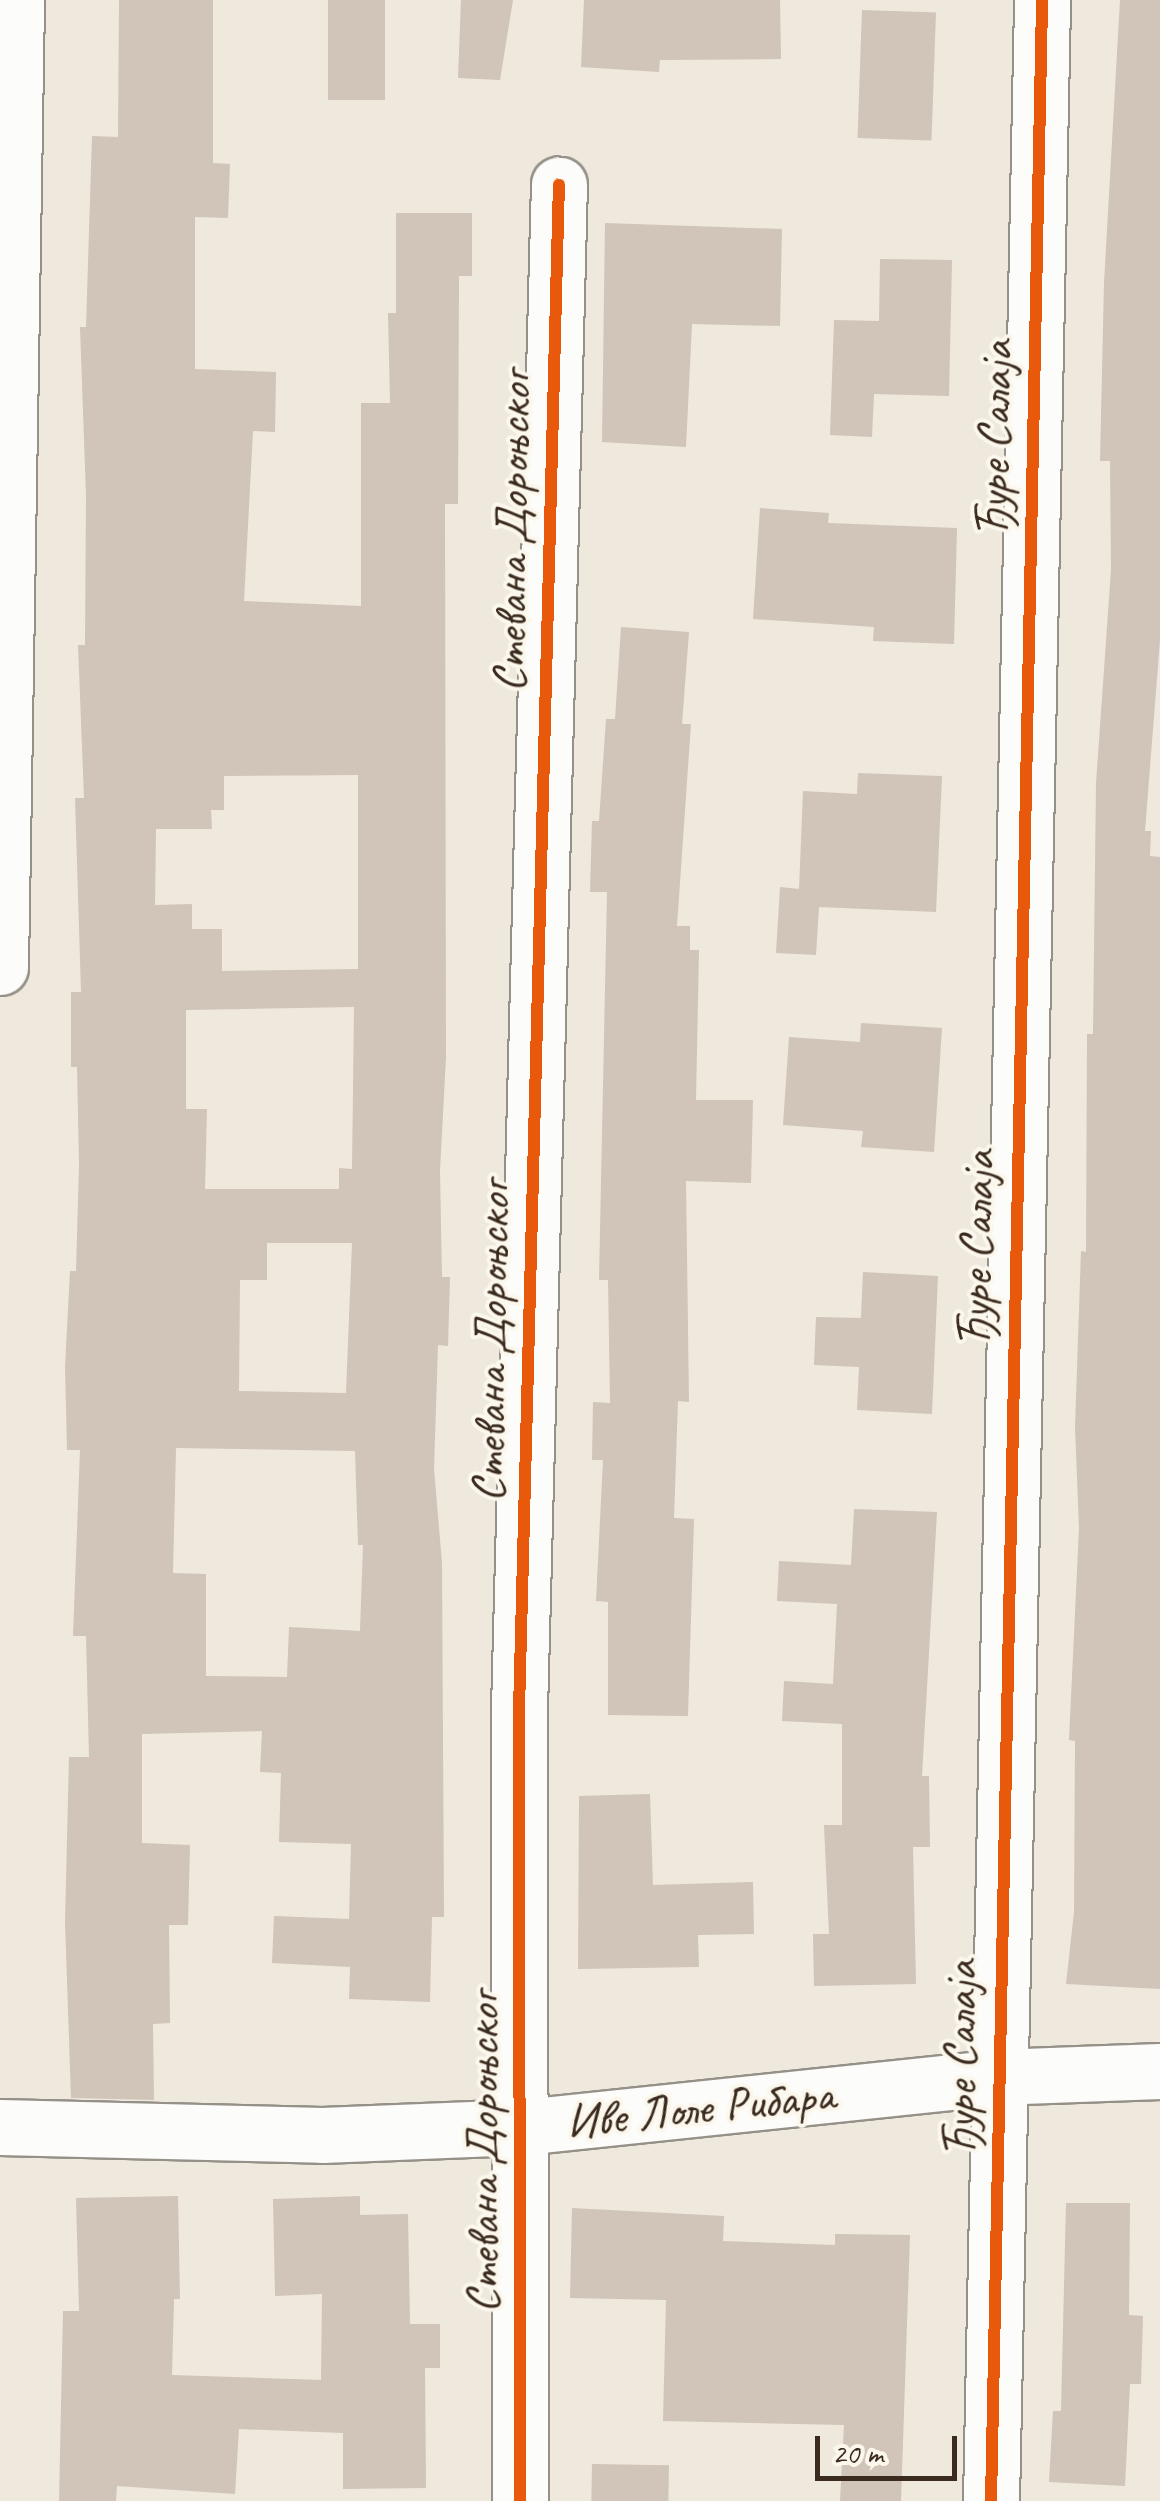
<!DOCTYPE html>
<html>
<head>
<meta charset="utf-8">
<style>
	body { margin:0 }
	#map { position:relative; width:1160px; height:2501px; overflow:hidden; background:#eee8dd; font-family:Caveat,sans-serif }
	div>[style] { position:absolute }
	.building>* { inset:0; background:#d1c4b9; transform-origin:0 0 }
	.roads { filter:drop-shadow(2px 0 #959088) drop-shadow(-2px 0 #959088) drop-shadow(0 2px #959088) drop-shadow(0 -2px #959088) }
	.minor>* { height:55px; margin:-27.5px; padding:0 27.5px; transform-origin:27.5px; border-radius:27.5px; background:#fcfcfa }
	.major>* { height:55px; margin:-27.5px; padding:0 27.5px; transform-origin:27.5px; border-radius:27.5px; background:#fcfcfa }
	.cycleway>* { height:12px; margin:-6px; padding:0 6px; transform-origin:6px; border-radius:6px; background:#e8590c }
	span { translate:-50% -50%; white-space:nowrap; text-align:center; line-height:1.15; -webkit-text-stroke:8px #fbf7ec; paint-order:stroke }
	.street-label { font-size:48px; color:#3b2a1e }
	.scale { position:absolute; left:815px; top:2436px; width:142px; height:45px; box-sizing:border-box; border:5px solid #3b2a1e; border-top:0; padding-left:12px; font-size:30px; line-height:35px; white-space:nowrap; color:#3b2a1e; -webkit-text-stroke:8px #fbf7ec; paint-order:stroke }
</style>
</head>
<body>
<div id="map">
	<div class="building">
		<i style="clip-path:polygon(evenodd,119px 0,213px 0,213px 163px,230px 164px,228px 218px,195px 217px,195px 369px,276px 372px,275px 432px,253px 431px,244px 601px,361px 606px,361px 403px,390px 403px,388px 313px,396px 313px,396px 213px,472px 213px,472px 276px,459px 276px,458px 504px,445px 504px,446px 1057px,440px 1171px,442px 1277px,450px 1277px,448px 1346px,438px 1345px,434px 1469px,442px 1563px,444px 1917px,432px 1917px,430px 2002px,349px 1999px,350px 1967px,272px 1963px,274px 1916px,349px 1919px,351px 1844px,279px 1842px,281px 1773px,260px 1772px,262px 1731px,142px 1734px,142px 1843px,190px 1845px,188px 1925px,169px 1925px,170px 2023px,153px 2024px,154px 2100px,71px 2098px,65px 1922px,69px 1757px,89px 1757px,86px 1636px,73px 1636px,80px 1450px,67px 1450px,65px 1367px,70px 1271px,76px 1271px,79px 1164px,77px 1067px,71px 1067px,71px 992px,81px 992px,75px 798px,84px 798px,78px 645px,85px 645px,86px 496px,80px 327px,86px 327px,92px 136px,118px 137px,119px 0,358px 775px,358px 969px,222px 971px,222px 929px,192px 929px,192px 904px,155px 905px,156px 829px,212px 829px,211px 810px,224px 810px,224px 776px,358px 775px,119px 0,354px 1007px,352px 1169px,339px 1168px,339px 1189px,205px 1189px,207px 1109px,186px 1109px,186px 1010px,354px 1007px,119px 0,267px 1243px,352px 1243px,346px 1393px,239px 1391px,240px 1280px,267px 1280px,267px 1243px,119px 0,176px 1448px,355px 1451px,358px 1545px,363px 1545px,360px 1631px,289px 1627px,287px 1677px,206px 1676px,206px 1574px,173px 1573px,176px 1448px)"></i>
		<i style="left:328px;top:0;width:57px;height:100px"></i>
		<i style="clip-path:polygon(461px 0,513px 0,500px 80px,458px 78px)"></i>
		<i style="clip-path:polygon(584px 0,780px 0,781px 59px,660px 60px,659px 72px,581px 67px)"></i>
		<i style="clip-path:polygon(1120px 0,1160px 0,1160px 640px,1145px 831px,1151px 831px,1150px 856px,1160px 857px,1160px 1989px,1066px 1984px,1074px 1912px,1075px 1741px,1069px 1740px,1079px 1528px,1075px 1427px,1081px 1251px,1086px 1252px,1087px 1034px,1093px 1034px,1096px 783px,1111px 570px,1110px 461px,1100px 461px,1104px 283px)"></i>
		<i style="left:862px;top:10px;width:74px;height:128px;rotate:2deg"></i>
		<i style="clip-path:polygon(605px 223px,782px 229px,780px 326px,692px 324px,686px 447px,602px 442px)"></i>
		<i style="clip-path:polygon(880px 259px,952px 260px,949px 396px,874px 394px,872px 437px,830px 435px,834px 320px,879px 321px)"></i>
		<i style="clip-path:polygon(760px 508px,829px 513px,828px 523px,957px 528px,954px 644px,873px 641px,874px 627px,753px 619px)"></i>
		<i style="clip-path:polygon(621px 627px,689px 632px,682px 724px,691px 724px,677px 926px,690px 926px,690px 950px,699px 950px,696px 1100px,753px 1100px,751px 1183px,686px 1181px,689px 1402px,678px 1401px,674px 1518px,694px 1519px,688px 1716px,608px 1715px,608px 1602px,596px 1601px,603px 1460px,592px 1460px,593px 1402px,610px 1403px,608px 1280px,599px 1280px,607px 892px,590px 892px,592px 821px,599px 821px,606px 719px,615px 719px)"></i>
		<i style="clip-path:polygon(858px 773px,942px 776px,936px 912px,819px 907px,816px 955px,776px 953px,780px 887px,799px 889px,803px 791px,857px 794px)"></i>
		<i style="clip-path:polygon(861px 1023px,942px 1028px,934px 1152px,861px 1147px,863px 1131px,783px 1125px,789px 1037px,860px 1042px)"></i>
		<i style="clip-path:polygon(863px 1272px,938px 1276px,932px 1414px,857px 1410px,859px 1367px,814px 1365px,816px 1317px,861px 1318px)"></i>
		<i style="clip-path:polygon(854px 1509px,937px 1512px,922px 1776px,929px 1776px,930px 1847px,913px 1847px,916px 1984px,814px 1986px,813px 1934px,829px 1934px,824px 1825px,842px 1825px,842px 1724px,782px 1721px,784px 1681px,833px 1684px,837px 1604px,777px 1601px,779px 1561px,851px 1565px)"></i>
		<i style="clip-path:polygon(650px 1794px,653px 1885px,753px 1882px,754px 1934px,698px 1935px,699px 1967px,578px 1969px,579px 1796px)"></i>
		<i style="clip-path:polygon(178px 2196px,180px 2299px,174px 2299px,172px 2375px,321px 2380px,322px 2294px,275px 2296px,273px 2199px,360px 2196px,360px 2215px,408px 2214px,410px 2324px,440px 2324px,440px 2368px,425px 2368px,426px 2488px,343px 2489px,343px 2433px,239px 2429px,235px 2494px,117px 2486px,116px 2501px,59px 2501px,63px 2311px,79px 2311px,76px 2198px)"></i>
		<i style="clip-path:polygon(1066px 2203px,1130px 2203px,1129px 2315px,1143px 2316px,1141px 2384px,1130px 2384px,1125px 2486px,1049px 2482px,1053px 2411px,1061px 2411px)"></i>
		<i style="clip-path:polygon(572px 2208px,724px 2216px,723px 2241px,835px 2245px,835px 2234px,910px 2235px,901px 2501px,840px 2501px,844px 2425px,663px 2421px,666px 2300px,570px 2298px)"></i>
		<i style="left:592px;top:2464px;width:77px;height:37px;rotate:1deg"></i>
	</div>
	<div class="roads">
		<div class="minor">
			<i style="left:0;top:2127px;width:322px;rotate:1.4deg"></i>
			<i style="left:322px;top:2135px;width:201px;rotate:-2.3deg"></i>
			<i style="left:523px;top:2127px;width:476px;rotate:-6deg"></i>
			<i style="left:996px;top:2077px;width:164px;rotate:-2.1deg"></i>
			<i style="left:520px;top:2501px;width:791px;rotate:-90.07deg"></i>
			<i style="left:519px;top:1710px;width:1526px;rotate:-88.5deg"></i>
			<i style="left:991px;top:2501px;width:2502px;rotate:-88.83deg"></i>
		</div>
		<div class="major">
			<i style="left:0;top:967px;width:967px;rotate:-89.05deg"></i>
		</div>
	</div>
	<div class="cycleway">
		<i style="left:520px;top:2501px;width:791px;rotate:-90.07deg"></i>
		<i style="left:519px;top:1710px;width:1526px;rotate:-88.5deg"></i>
		<i style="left:991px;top:2501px;width:2502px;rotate:-88.83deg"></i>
	</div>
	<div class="street-label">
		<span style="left:994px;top:440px;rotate:-89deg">Ђуре Салаја</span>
		<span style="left:512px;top:532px;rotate:-89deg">Стевана Дороњског</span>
		<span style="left:976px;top:1250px;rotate:-89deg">Ђуре Салаја</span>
		<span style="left:491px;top:1342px;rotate:-89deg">Стевана Дороњског</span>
		<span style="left:960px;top:2060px;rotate:-90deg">Ђуре Салаја</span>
		<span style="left:700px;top:2108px;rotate:-6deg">Иве Лоле Рибара</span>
		<span style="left:483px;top:2153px;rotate:-90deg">Стевана Дороњског</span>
	</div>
	<div class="scale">20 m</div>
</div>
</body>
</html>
